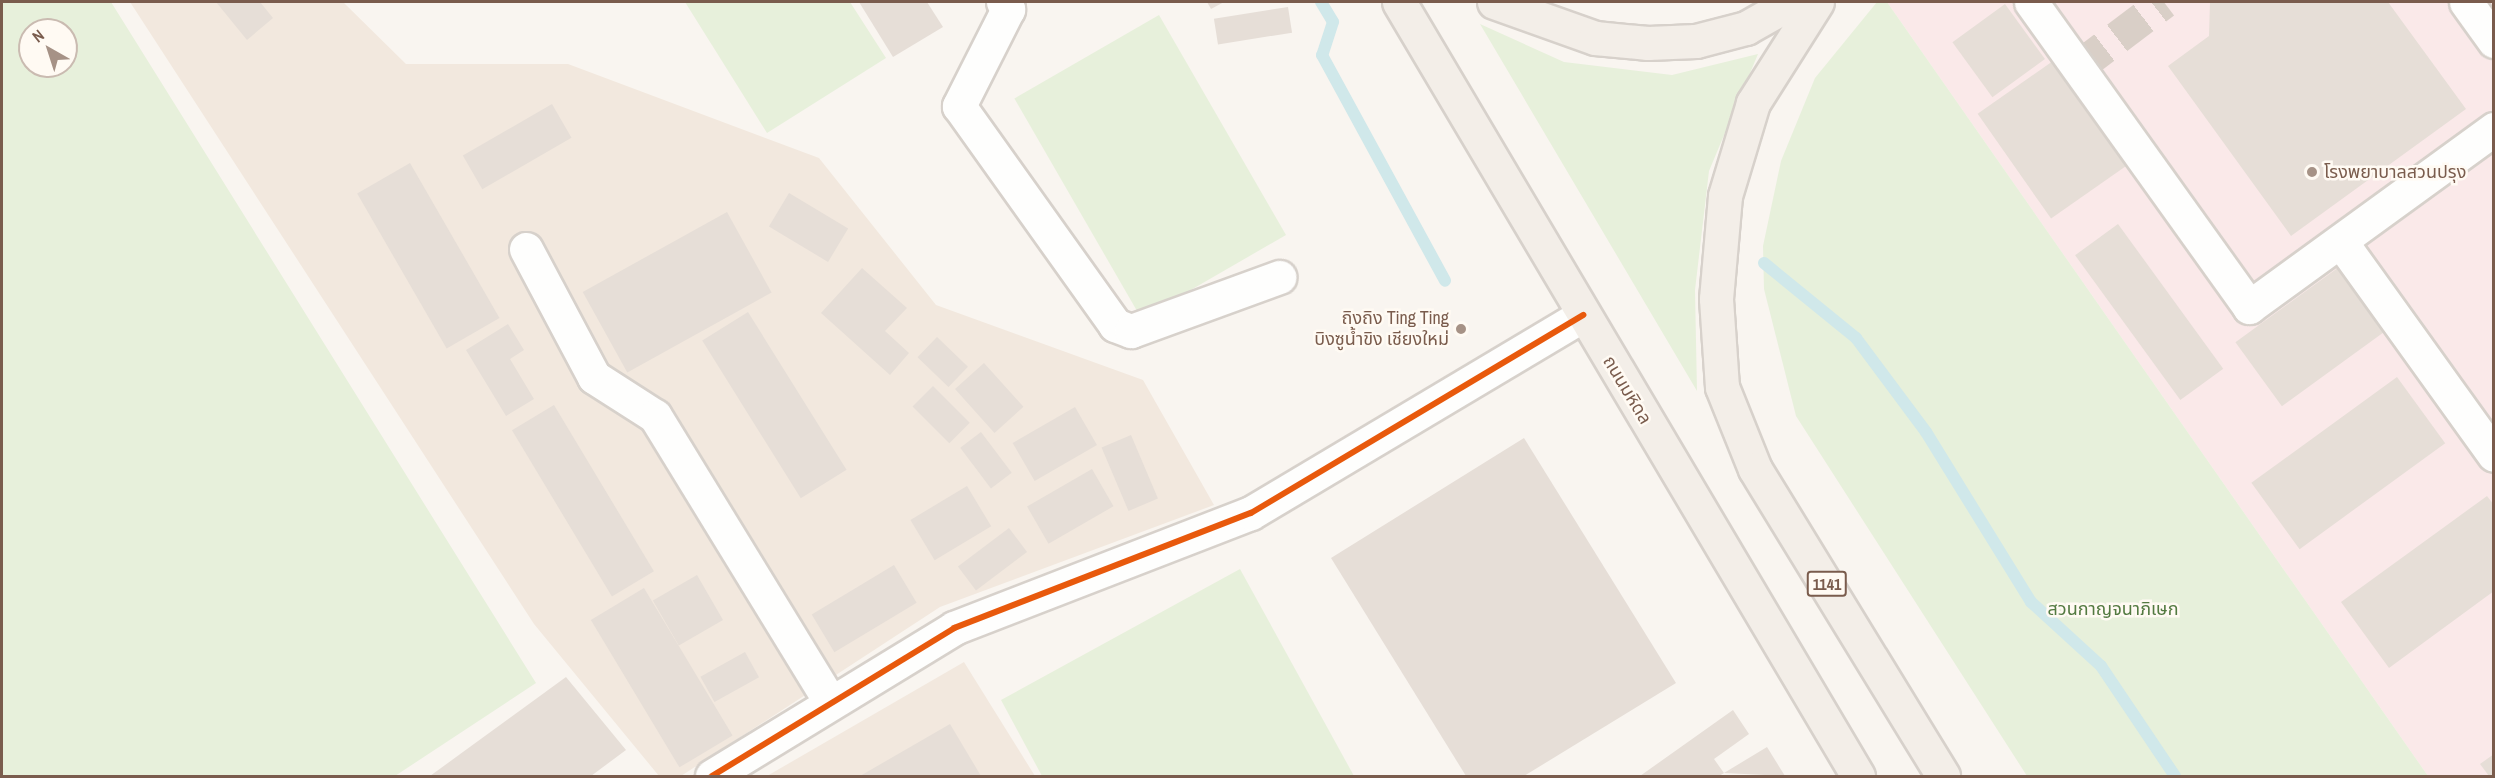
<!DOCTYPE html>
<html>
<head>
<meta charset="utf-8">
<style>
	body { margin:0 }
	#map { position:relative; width:2495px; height:778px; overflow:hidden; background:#f9f5f0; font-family:"Archivo Narrow","Noto Sans Thai",sans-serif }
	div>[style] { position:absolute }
	.residential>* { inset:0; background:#f2e8de }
	.medical>* { inset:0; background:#fae9e9 }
	.green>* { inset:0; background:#e7f0db; transform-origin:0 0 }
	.stream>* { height:12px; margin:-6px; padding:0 6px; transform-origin:6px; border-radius:6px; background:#d0e8ea }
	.building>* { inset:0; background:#e6ded7; transform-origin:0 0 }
	.minor-tunnel>* { height:33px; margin-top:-16.5px; transform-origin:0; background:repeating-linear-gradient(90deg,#d9cfc7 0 33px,transparent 0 49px) }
	.roads { filter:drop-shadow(2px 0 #d7d1cb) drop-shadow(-2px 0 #d7d1cb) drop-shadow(0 2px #d7d1cb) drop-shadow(0 -2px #d7d1cb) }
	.minor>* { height:33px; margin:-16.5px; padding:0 16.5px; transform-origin:16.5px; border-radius:16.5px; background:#fefefd }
	.major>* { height:33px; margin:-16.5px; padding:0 16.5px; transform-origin:16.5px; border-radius:16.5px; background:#f3eee8 }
	.cycleway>* { height:6px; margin:-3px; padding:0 3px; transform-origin:3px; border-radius:3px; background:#e8590c }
	.dots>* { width:16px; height:16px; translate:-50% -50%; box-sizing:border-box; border:3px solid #fffaf3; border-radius:50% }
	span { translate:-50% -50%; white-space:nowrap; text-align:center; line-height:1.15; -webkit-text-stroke:5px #fffaf3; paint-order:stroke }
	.shield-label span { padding:2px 4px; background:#fffaf3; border:2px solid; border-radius:4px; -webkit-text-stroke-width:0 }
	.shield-label { font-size:16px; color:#7a5c4d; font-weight:700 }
	.poi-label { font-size:18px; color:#7a5c4d }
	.left { translate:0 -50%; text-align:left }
	.right { translate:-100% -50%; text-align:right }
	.street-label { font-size:18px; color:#7a5c4d }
	.park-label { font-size:18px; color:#537a41 }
	.frame { position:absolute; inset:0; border:3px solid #7a5c4d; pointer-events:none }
	.north { position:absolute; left:18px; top:18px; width:60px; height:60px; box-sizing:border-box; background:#fffaf3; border:2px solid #cabbb1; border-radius:50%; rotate:321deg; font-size:16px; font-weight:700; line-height:24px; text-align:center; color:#7a5c4d }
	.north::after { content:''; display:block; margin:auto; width:21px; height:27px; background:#a69286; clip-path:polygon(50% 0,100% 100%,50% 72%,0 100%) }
</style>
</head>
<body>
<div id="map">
	<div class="residential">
		<i style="clip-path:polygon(130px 2px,343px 2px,406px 64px,568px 64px,819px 158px,936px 305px,1143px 380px,1214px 505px,940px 607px,681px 776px,659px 776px,534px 624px)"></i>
		<i style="clip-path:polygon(964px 662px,1035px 776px,767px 776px)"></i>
	</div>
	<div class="medical">
		<i style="clip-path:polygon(1887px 2px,2493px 2px,2493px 776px,2428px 776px)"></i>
	</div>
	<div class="green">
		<i style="clip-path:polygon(evenodd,2px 2px,111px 2px,536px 683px,395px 776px,2px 776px,2px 2px,30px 30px,66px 30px,66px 66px,30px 66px,30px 30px)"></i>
		<i style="clip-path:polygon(685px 2px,850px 2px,886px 58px,767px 133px)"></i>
		<i style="clip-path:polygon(1877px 2px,1887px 2px,2428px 776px,2027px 776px,1796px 416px,1764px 289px,1763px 246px,1781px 161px,1815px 78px)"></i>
		<i style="left:1159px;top:15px;width:254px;height:167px;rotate:60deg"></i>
		<i style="clip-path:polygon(1480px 24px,1564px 62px,1672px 75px,1758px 54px,1709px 171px,1695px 290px,1697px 391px)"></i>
		<i style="clip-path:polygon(1240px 569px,1354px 776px,1042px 776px,1001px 700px)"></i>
	</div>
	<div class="stream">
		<i style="left:1321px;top:2px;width:23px;rotate:59deg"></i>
		<i style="left:1333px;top:22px;width:35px;rotate:108deg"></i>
		<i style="left:1322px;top:55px;width:257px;rotate:61.4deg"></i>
		<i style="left:1764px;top:263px;width:119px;rotate:39.2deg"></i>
		<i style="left:1856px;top:338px;width:117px;rotate:53.3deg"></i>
		<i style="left:1926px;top:432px;width:200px;rotate:58.3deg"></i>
		<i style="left:2031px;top:602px;width:95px;rotate:42.4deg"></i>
		<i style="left:2101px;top:666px;width:133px;rotate:56.1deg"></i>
	</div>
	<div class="building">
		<i style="clip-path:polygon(216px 2px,260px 2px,273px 18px,247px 40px)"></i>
		<i style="clip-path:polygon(859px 2px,927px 2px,943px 27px,893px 57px)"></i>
		<i style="clip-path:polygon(1207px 2px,1224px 2px,1211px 9px)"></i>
		<i style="clip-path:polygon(2210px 2px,2388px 2px,2466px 109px,2291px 236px,2168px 66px,2209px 36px)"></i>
		<i style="left:2005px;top:4px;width:68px;height:65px;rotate:54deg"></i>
		<i style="left:1288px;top:7px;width:26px;height:75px;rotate:81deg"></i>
		<i style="left:2053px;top:61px;width:128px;height:92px;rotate:55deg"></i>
		<i style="left:552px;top:104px;width:39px;height:103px;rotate:60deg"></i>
		<i style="left:410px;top:163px;width:179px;height:61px;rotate:60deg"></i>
		<i style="left:789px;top:193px;width:69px;height:39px;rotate:31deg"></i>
		<i style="left:727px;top:212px;width:92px;height:165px;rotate:61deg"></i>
		<i style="left:2118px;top:224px;width:179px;height:53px;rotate:54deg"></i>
		<i style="left:2339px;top:267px;width:79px;height:128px;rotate:54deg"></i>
		<i style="clip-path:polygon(862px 268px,907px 308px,885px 331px,909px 353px,890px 375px,821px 313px)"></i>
		<i style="left:748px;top:312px;width:186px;height:54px;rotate:58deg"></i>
		<i style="clip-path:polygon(508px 324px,524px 350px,510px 359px,534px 399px,506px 416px,466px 350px)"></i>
		<i style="left:937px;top:337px;width:43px;height:28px;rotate:44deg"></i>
		<i style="left:984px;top:363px;width:59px;height:39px;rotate:48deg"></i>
		<i style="left:2397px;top:377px;width:82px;height:180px;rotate:54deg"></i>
		<i style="left:933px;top:386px;width:52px;height:29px;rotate:45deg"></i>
		<i style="left:554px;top:405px;width:194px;height:49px;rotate:59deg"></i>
		<i style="left:1075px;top:407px;width:44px;height:72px;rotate:60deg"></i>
		<i style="left:981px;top:432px;width:51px;height:26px;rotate:53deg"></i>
		<i style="left:1131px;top:435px;width:69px;height:32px;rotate:67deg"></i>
		<i style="clip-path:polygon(1524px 438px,1676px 683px,1524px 776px,1466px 776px,1331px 558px)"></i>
		<i style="left:1092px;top:469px;width:43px;height:75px;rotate:60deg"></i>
		<i style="left:967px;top:486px;width:47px;height:66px;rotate:59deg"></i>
		<i style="clip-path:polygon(2487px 496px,2494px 505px,2494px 591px,2389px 668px,2341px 602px)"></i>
		<i style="left:1009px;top:528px;width:30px;height:64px;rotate:53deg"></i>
		<i style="left:894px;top:565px;width:44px;height:96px;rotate:59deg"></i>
		<i style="left:697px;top:575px;width:52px;height:51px;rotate:60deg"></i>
		<i style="left:644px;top:588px;width:172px;height:62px;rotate:59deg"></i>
		<i style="left:745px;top:652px;width:29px;height:51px;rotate:61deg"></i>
		<i style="clip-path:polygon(566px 677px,626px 750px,591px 776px,430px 776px)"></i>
		<i style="clip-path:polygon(1733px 710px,1749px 734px,1714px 759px,1724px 773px,1719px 776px,1640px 776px)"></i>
		<i style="clip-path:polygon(950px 724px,981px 776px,860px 776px)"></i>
		<i style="clip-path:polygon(1767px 747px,1785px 776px,1724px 773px)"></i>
		<i style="clip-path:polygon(2494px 754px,2494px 776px,2489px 776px,2480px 764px)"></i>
	</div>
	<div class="minor-tunnel">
		<i style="left:2078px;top:67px;width:108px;rotate:-37.1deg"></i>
	</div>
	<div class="roads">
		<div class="minor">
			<i style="left:1003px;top:2px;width:9px;rotate:54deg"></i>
			<i style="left:1008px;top:9px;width:109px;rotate:116.8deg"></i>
			<i style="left:959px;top:106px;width:269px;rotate:54.5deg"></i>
			<i style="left:1115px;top:325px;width:17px;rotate:21deg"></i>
			<i style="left:1131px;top:331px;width:158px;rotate:-20deg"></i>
			<i style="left:2031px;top:2px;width:375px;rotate:54.4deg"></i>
			<i style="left:2249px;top:307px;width:303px;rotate:-36deg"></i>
			<i style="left:2466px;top:2px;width:48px;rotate:54.3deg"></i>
			<i style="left:2341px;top:242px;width:262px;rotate:54.3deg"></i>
			<i style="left:526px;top:249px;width:145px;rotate:62deg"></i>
			<i style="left:594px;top:377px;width:72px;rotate:32.6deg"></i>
			<i style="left:655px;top:416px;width:333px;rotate:58.5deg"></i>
			<i style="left:712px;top:776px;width:284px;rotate:-31.4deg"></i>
			<i style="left:954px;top:628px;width:318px;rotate:-21.2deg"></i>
			<i style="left:1251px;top:513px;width:387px;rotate:-30.8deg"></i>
		</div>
		<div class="major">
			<i style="left:1399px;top:2px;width:900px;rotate:59.33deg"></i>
			<i style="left:1494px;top:2px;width:107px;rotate:19.6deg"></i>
			<i style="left:1595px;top:38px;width:53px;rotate:5.4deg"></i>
			<i style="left:1648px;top:43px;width:48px;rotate:-2.4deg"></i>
			<i style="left:1696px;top:41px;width:52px;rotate:-14.6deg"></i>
			<i style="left:1746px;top:28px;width:53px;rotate:-29.5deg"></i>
			<i style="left:1817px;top:2px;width:120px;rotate:122.4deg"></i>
			<i style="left:1753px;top:103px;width:97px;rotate:106.8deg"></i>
			<i style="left:1725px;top:196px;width:103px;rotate:95deg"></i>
			<i style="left:1716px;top:299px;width:88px;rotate:86.1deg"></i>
			<i style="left:1722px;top:387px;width:88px;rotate:68.1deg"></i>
			<i style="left:1755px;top:469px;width:360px;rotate:58.5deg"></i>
		</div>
	</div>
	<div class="cycleway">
		<i style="left:712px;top:776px;width:284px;rotate:-31.4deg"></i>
		<i style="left:954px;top:628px;width:318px;rotate:-21.2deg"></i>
		<i style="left:1251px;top:513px;width:387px;rotate:-30.8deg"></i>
	</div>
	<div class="dots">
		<i style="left:2312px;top:172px;background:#a69286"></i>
		<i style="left:1461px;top:329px;background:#a69286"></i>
	</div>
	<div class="shield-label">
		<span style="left:1827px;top:584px">1141</span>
	</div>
	<div class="poi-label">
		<span class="left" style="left:2324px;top:172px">โรงพยาบาลสวนปรุง</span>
		<span class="right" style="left:1449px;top:329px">ถิงถิง Ting Ting<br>บิงซูน้ำขิง เชียงใหม่</span>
	</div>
	<div class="street-label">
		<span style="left:1627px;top:390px;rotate:59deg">ถนนมหิดล</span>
	</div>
	<div class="park-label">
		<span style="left:2113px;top:609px">สวนกาญจนาภิเษก</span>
	</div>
	<div class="frame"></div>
	<div class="north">N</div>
</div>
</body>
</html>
